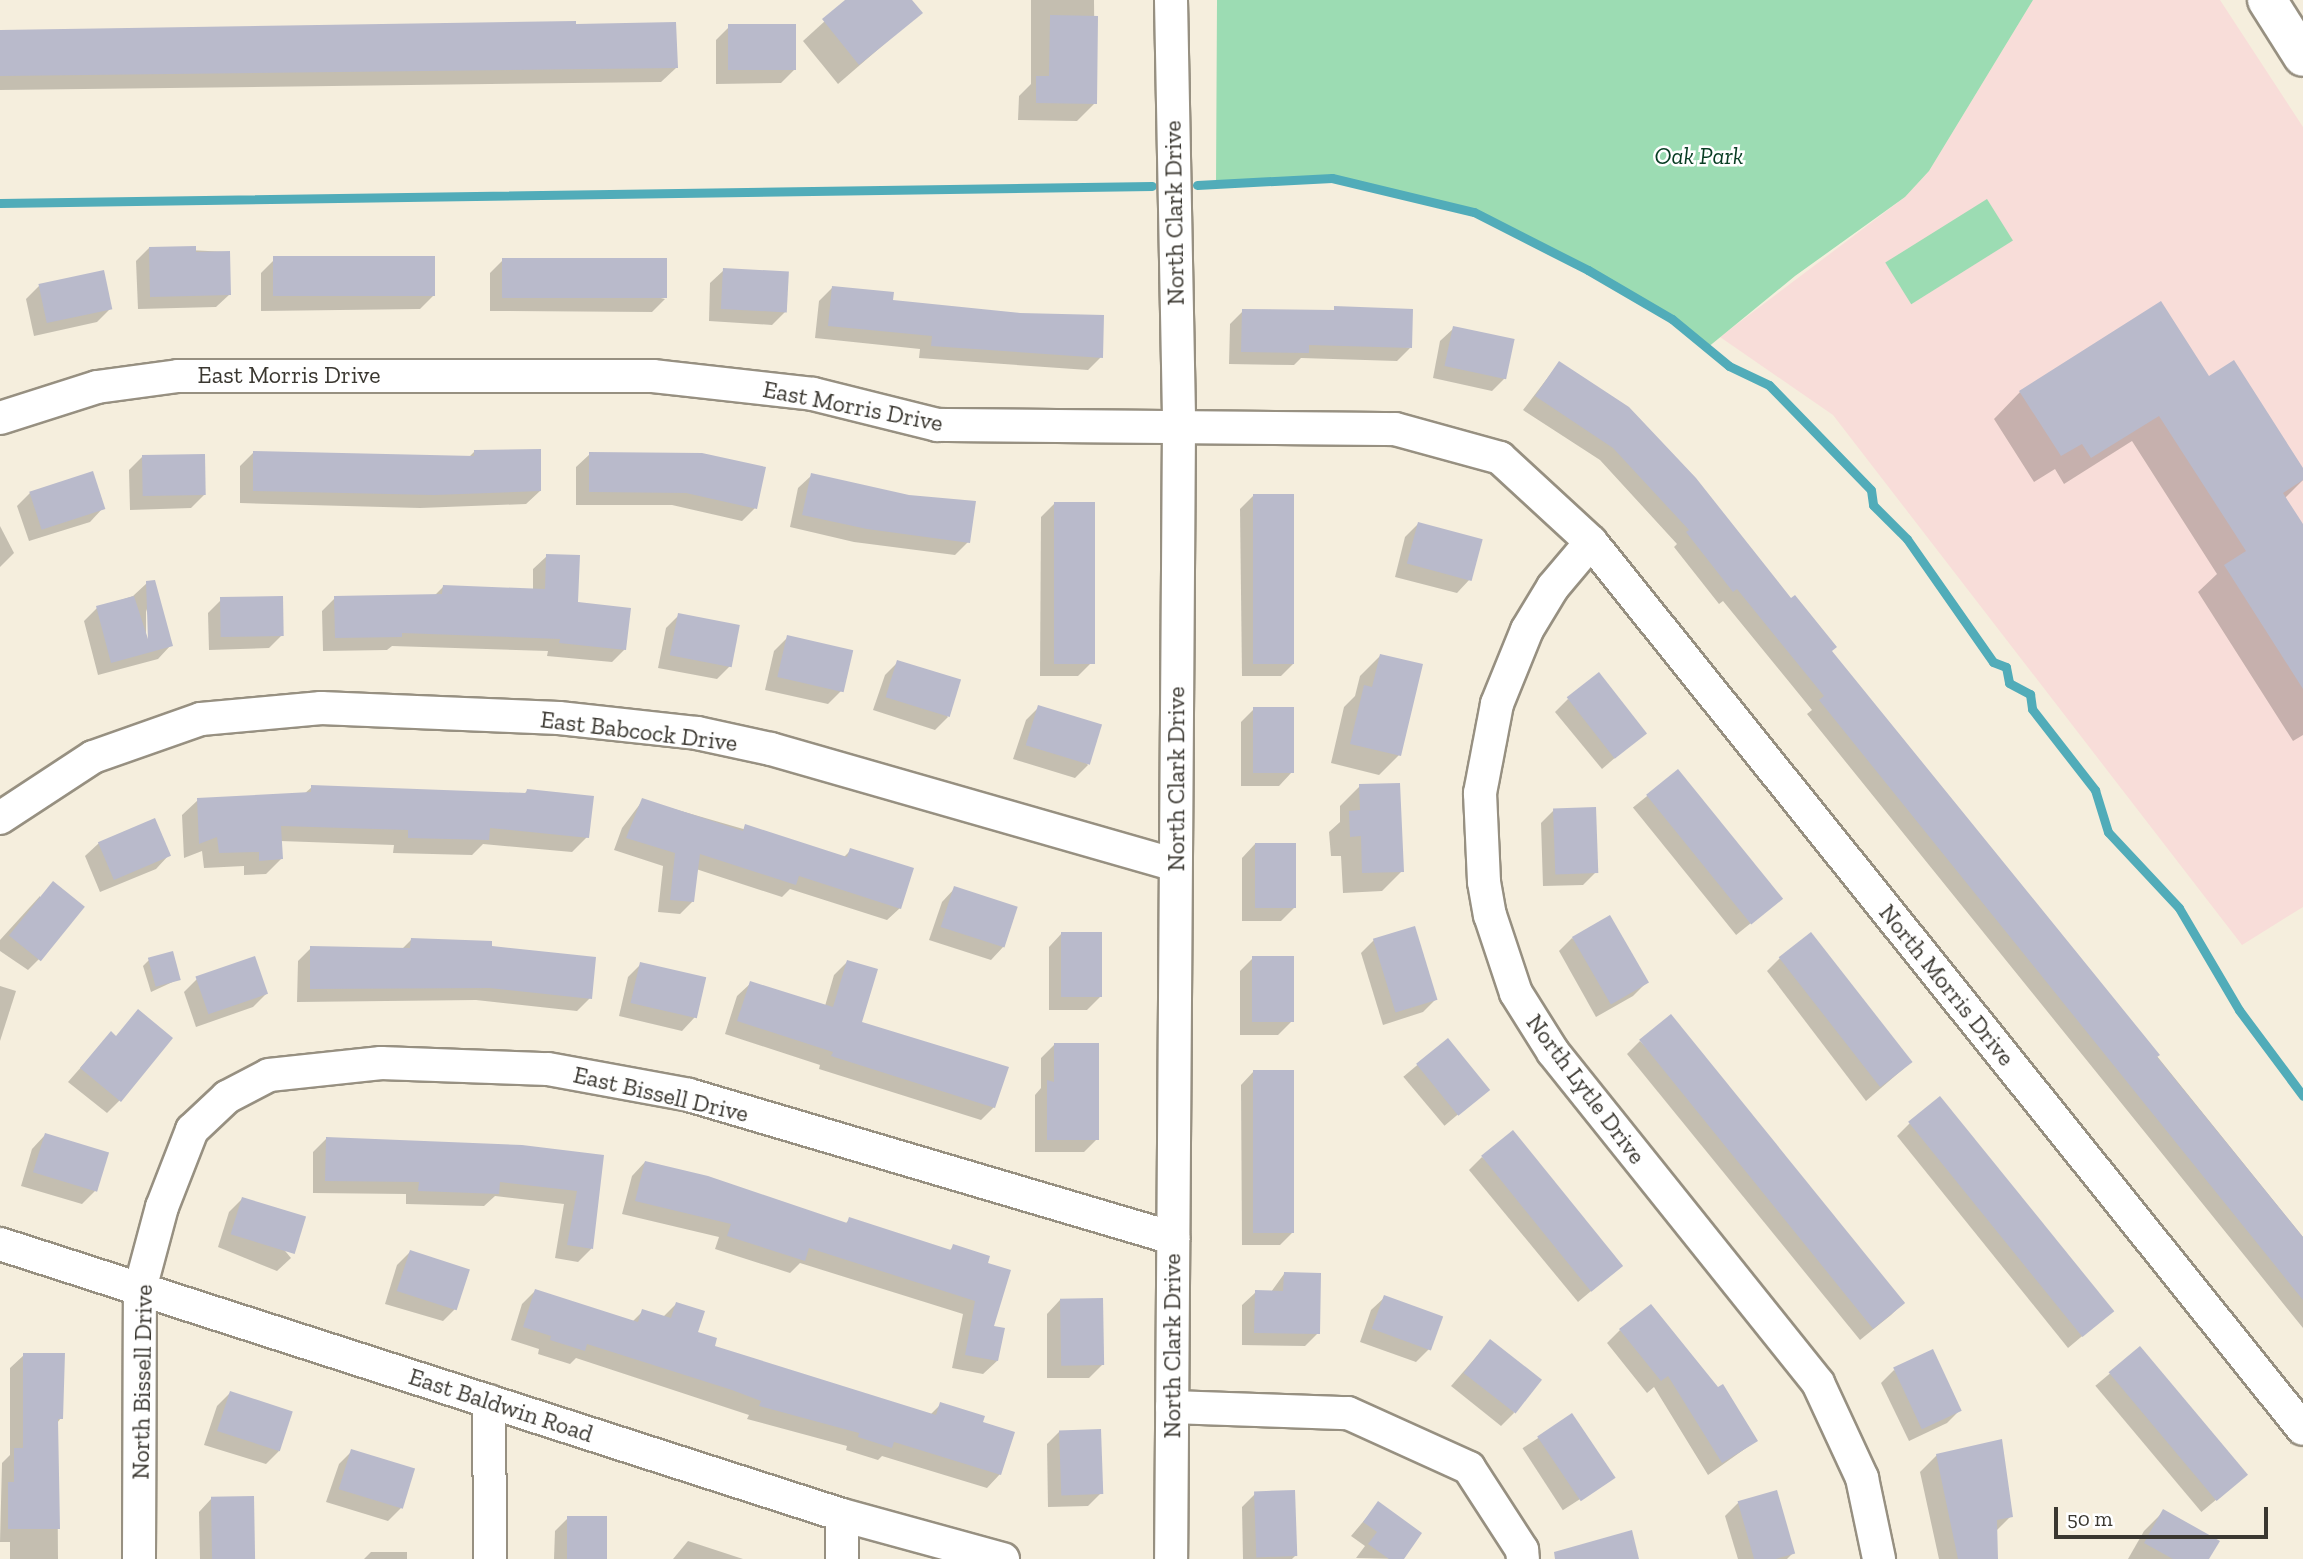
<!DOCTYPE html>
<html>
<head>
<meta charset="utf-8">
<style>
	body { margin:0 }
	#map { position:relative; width:2303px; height:1559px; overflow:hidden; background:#f5eedd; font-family:"Zilla Slab",serif }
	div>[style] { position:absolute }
	.education>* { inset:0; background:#f8ddd9 }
	.green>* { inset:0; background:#9cdcb3; transform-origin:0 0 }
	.shadow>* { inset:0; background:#0003; transform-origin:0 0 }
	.stream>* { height:9px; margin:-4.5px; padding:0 4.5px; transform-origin:4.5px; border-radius:4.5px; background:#51acb9 }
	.building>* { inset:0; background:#b9bacb; transform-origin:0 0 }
	.roads { filter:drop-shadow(2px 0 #979081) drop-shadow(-2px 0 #979081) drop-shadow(0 2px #979081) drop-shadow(0 -2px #979081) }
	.minor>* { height:32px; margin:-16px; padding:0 16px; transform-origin:16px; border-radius:16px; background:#fff }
	.tertiary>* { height:38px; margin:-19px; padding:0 19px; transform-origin:19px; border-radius:19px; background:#fff }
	span { translate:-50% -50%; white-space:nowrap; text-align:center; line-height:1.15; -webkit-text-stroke:5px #fff; paint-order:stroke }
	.park-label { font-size:24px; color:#083d23; font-style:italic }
	.street-label { font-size:24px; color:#3a3730 }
	.scale { position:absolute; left:2054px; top:1507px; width:214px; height:32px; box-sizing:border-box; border:4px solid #3a3730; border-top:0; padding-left:9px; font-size:21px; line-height:24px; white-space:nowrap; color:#3a3730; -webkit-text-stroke:5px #fff; paint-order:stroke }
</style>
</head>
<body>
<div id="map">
	<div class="education">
		<i style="clip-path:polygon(2033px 0,2220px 0,2303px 127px,2303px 907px,2242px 945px,1833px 415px,1720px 337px,1905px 197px,1929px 171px)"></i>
	</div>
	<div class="green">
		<i style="clip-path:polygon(1217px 0,2033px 0,1929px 171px,1905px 197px,1795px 276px,1707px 348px,1672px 319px,1588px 270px,1474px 212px,1333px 178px,1216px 184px)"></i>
		<i style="left:1987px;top:199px;width:49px;height:120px;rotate:58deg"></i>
	</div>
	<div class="shadow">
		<i style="clip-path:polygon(848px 0,910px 0,920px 13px,838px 84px,803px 41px)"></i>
		<i style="clip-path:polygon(1031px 0,1094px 0,1095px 103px,1077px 121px,1018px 120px,1019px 96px,1031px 84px)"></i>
		<i style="clip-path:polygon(729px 27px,794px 70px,781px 83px,716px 84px,716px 40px)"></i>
		<i style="clip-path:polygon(0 31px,676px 68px,661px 82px,0 90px)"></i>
		<i style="clip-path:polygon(149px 248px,228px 252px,230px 294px,216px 307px,138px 309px,136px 261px)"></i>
		<i style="clip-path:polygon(274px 260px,434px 295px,420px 309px,261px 311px,261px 273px)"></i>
		<i style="clip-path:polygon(503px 260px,665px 299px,652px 312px,490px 311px,490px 273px)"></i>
		<i style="clip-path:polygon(724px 270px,786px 311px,772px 325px,709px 321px,710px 283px)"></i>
		<i style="clip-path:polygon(39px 286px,110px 309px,97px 322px,34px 336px,26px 299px)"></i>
		<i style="clip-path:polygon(832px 288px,891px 301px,1101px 357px,1088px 370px,919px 358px,920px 349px,815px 338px,819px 301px)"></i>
		<i style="clip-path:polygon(1243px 311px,1410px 348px,1397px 361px,1301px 358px,1294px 365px,1229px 364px,1230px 324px)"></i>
		<i style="clip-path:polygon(1454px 328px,1505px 378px,1492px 391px,1433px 378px,1440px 341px)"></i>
		<i style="clip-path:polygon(1559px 363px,1830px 651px,2303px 1237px,2303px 1328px,1807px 714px,1812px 710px,1723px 601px,1719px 604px,1674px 547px,1677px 544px,1600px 460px,1523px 410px)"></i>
		<i style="clip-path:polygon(2208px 378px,2303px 471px,2303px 480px,2284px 499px,2303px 528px,2303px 735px,2293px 741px,2198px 592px,2217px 574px,2132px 441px,2064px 484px,2055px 469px,2034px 482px,1994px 419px,2020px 392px)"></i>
		<i style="clip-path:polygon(474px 452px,540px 491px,526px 504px,420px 508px,240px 503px,240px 466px,253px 453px,468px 458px)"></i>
		<i style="clip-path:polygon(590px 454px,755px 508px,742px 521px,672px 505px,576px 505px,576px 467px)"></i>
		<i style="clip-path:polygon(142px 457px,204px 495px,191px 508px,130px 510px,129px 470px)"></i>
		<i style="clip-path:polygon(812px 475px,968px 542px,955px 555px,854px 542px,790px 527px,798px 488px)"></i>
		<i style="clip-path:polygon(30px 493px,103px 508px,90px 522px,29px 541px,17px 506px)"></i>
		<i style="clip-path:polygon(1253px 496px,1294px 663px,1281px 676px,1242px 676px,1240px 509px)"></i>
		<i style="clip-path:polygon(1055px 503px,1091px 663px,1078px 676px,1040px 676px,1041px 517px)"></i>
		<i style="clip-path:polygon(1418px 524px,1470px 579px,1457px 593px,1395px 577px,1405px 537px)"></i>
		<i style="clip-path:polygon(0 526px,14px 553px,0 567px)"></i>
		<i style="clip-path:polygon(547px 556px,577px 604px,625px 649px,612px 662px,547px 656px,548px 651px,392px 646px,387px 650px,323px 651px,322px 611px,335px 598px,434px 596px,443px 587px,533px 590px,533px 569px)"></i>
		<i style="clip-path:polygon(evenodd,147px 583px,171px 645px,158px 659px,98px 675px,84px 621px,97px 608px,133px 596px,147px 583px,146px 609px,149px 618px,150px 648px,146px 648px,146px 609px)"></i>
		<i style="clip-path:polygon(221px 600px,282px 635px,269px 648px,209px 650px,208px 613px)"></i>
		<i style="clip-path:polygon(679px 615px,730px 666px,717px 679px,658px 668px,666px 628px)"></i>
		<i style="clip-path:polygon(788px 637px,841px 691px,828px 704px,765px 690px,774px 651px)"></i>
		<i style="clip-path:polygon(1380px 656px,1399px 755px,1379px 775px,1331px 763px,1344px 707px,1355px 696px,1360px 676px)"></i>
		<i style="clip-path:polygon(898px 662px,948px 717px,935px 730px,873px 710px,885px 675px)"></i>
		<i style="clip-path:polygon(1568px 699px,1645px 732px,1602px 769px,1555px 712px)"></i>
		<i style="clip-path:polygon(1039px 707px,1088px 765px,1075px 778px,1013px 759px,1026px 720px)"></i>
		<i style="clip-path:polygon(1254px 709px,1292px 772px,1279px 786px,1241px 786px,1241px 722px)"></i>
		<i style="left:1678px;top:771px;width:164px;height:58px;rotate:51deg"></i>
		<i style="clip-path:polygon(1360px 786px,1402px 871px,1382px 891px,1343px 893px,1341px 856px,1331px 856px,1329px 832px,1340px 822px,1340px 806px)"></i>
		<i style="clip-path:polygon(312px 787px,523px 795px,527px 791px,587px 837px,572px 852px,483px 844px,472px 855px,393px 853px,394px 845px,280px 841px,281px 859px,266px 874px,244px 875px,244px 866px,204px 868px,202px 851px,184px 858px,182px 815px,198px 800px,304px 794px)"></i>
		<i style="clip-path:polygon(643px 800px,843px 858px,851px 850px,900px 908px,887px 920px,790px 889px,782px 897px,696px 869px,693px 901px,680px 914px,658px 912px,663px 866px,614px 850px,622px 828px)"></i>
		<i style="clip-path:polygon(1554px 810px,1596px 872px,1583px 885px,1543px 886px,1541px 823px)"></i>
		<i style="clip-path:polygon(99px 843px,169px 855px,156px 869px,100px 892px,85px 856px)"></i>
		<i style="clip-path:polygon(1255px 844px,1294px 908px,1281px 921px,1242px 921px,1242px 858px)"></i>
		<i style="clip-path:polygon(955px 888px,1004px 946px,991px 960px,929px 940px,942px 902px)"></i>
		<i style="clip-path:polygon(40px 896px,41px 957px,28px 970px,0 951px,0 940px)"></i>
		<i style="clip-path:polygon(1062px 933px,1100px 997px,1087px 1010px,1049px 1010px,1049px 947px)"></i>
		<i style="clip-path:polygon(1572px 938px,1646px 983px,1633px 996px,1596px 1017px,1559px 951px)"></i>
		<i style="clip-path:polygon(411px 940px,490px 947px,590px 998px,577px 1011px,476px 1000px,297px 1002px,298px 961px,311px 948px,401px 950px)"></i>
		<i style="clip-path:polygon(1374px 940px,1436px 999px,1423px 1012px,1383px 1025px,1361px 953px)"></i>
		<i style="clip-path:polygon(1253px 958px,1291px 1022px,1278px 1035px,1240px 1035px,1240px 971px)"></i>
		<i style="clip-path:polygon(1780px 958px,1910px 1063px,1866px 1101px,1767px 971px)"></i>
		<i style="clip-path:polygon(149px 960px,179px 979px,151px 992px,143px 966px)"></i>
		<i style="clip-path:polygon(847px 962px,860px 1023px,994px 1107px,981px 1120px,819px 1069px,820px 1065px,725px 1034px,737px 996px,751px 983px,825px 1006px,834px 975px)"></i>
		<i style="clip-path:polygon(641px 964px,695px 1017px,682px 1031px,619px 1016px,628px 977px)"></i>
		<i style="clip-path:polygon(197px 979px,266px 994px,253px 1007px,196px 1027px,184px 992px)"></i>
		<i style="clip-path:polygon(0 986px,16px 991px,0 1041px)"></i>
		<i style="clip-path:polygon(111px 1033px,115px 1037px,120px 1100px,107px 1113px,68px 1082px)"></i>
		<i style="left:1447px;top:1040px;width:64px;height:57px;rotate:50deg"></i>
		<i style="clip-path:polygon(1640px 1041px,1904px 1302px,1891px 1315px,1860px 1340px,1627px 1054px)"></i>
		<i style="clip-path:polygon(1054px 1045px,1097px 1139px,1084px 1152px,1035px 1152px,1035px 1095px,1041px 1088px,1041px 1058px)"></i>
		<i style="clip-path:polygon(1254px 1071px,1293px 1232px,1280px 1245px,1242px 1245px,1241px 1085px)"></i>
		<i style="clip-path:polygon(1910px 1123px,2112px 1311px,2068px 1348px,1897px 1136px)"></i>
		<i style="clip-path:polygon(45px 1135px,106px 1154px,95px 1191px,82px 1204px,21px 1186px,32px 1149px)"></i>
		<i style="clip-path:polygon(326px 1139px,602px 1156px,591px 1249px,578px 1262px,555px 1258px,564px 1204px,495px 1196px,484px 1206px,406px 1204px,406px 1194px,313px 1193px,313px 1152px)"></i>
		<i style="clip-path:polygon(1482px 1157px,1622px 1265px,1578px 1302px,1469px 1170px)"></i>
		<i style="clip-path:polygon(645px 1162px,845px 1224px,850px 1219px,949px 1251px,954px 1246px,986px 1265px,997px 1361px,983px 1374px,952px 1368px,963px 1314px,800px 1263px,790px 1273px,715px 1249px,719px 1237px,622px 1214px,632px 1176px)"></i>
		<i style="clip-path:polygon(242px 1199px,291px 1258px,277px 1271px,218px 1247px,229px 1212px)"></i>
		<i style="clip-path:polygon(410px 1252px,456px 1308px,443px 1321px,385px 1304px,397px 1265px)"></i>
		<i style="clip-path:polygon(1284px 1274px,1318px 1333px,1305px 1346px,1242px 1345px,1242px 1305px,1256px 1292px,1271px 1292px)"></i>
		<i style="clip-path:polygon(535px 1291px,632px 1322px,643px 1311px,663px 1317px,676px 1304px,696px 1333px,713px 1347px,930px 1415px,941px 1404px,981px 1424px,1000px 1474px,987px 1488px,882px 1456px,878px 1460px,846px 1450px,847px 1446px,747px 1419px,749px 1415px,576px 1358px,570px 1364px,538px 1354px,539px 1349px,511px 1340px,522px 1304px)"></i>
		<i style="clip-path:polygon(1385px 1297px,1429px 1349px,1416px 1362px,1360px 1342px,1371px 1310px)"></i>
		<i style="clip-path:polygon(1060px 1300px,1102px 1365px,1089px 1378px,1047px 1378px,1047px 1314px)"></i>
		<i style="clip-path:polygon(1620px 1330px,1756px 1441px,1708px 1475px,1654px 1387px,1647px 1393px,1607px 1343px)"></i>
		<i style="clip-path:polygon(1490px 1341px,1514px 1413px,1501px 1426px,1451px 1386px)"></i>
		<i style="left:2139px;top:1349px;width:165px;height:57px;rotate:50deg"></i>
		<i style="clip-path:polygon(24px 1355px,61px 1418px,57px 1423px,58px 1559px,10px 1559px,10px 1542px,0 1542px,2px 1463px,10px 1455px,10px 1368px)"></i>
		<i style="clip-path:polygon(1894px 1370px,1960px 1410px,1947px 1423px,1909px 1441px,1881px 1383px)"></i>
		<i style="clip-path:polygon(230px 1393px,279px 1451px,266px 1464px,204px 1445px,217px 1406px)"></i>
		<i style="left:1572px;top:1416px;width:74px;height:59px;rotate:57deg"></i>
		<i style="clip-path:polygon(1060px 1431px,1101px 1493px,1088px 1506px,1048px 1507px,1047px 1444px)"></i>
		<i style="clip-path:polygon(352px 1451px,401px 1508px,388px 1521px,326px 1502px,339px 1464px)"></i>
		<i style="clip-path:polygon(1937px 1455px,2011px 1516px,1995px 1532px,1996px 1559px,1939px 1559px,1920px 1472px)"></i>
		<i style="clip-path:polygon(1255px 1494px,1296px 1555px,1292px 1559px,1243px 1559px,1242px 1507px)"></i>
		<i style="clip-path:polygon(212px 1498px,253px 1559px,200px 1559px,199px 1512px)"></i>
		<i style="clip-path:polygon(1739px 1502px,1793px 1553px,1787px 1559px,1738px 1559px,1725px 1516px)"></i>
		<i style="clip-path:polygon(1378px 1504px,1401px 1559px,1356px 1558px,1365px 1546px,1351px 1536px)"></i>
		<i style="clip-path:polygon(2164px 1511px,2207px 1559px,2128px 1559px,2144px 1531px)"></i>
		<i style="clip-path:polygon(568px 1518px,605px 1559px,554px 1559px,555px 1531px)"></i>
		<i style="clip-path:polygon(688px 1541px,743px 1559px,673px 1559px)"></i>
		<i style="clip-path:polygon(371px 1552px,407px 1552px,407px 1559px,364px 1559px)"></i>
	</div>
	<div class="stream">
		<i style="left:1197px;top:185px;width:135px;rotate:-3deg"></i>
		<i style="left:1332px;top:178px;width:146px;rotate:13.5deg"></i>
		<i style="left:1474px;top:212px;width:128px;rotate:27deg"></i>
		<i style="left:1588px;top:270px;width:97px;rotate:30.3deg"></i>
		<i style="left:1672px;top:319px;width:74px;rotate:39.5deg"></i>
		<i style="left:1729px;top:366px;width:44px;rotate:25.4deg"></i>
		<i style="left:1769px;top:385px;width:146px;rotate:45.8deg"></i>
		<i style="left:1871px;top:490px;width:15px;rotate:82deg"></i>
		<i style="left:1873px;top:505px;width:48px;rotate:45deg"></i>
		<i style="left:1907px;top:539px;width:150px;rotate:55deg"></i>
		<i style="left:1993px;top:662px;width:14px;rotate:21deg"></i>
		<i style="left:2006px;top:667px;width:16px;rotate:79deg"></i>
		<i style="left:2009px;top:683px;width:24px;rotate:28deg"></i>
		<i style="left:2030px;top:694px;width:15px;rotate:82deg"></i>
		<i style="left:2032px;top:709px;width:103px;rotate:52.1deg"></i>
		<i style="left:2095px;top:790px;width:44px;rotate:72.8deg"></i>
		<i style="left:2108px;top:832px;width:104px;rotate:46.9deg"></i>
		<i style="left:2179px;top:908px;width:118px;rotate:59.5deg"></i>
		<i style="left:2239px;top:1010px;width:107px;rotate:53.3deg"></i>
		<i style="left:0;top:203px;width:1152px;rotate:-0.85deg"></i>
	</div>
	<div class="building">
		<i style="clip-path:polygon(845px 0,912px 0,923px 13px,859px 65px,822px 19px)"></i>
		<i style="clip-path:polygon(1050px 15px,1098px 16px,1097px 104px,1036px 103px,1036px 76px,1049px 76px)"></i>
		<i style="clip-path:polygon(576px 21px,576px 24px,676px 22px,678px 68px,0 76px,0 30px)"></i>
		<i style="left:796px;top:24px;width:46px;height:68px;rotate:90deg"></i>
		<i style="clip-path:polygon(196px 246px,196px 252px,230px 251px,231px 295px,150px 297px,149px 247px)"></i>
		<i style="left:435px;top:256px;width:40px;height:162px;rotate:90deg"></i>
		<i style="left:502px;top:258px;width:165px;height:40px"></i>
		<i style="left:723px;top:268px;width:66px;height:41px;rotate:3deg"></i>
		<i style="left:104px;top:270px;width:40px;height:67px;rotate:78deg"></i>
		<i style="clip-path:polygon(832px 286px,894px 292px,893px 300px,1020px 313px,1104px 315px,1103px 358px,931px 346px,932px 336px,828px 326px)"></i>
		<i style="clip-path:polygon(2161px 301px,2209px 376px,2234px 360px,2303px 468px,2303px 480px,2283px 493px,2303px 524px,2303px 689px,2224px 565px,2246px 551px,2159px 416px,2091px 458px,2082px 444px,2061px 456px,2019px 391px)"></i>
		<i style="clip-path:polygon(1334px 306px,1413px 309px,1412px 348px,1309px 345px,1309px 353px,1241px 352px,1242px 309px,1334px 310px)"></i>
		<i style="left:1453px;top:326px;width:63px;height:41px;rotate:12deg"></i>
		<i style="clip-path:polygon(1559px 361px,1629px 407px,1696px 478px,1791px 598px,1795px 595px,1837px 647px,1832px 651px,2160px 1055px,2157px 1057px,2303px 1237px,2303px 1300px,1819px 700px,1824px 696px,1737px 589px,1733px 592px,1686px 532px,1689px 530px,1613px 448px,1535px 396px)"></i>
		<i style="clip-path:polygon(541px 449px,541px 491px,434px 495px,253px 491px,253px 451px,474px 456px,474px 450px)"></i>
		<i style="clip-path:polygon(589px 452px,702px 453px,766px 467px,757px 509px,686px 493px,589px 492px)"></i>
		<i style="left:205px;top:454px;width:41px;height:63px;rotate:89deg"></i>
		<i style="left:93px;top:471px;width:40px;height:67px;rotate:72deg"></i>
		<i style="clip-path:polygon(811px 473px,909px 495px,976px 501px,970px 543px,867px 529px,802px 515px)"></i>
		<i style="left:1253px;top:494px;width:41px;height:170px"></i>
		<i style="left:1054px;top:502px;width:41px;height:162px"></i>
		<i style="left:1418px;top:522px;width:67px;height:43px;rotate:15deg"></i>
		<i style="clip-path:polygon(546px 554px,580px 555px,578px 602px,631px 608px,626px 650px,559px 643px,560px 639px,402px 633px,402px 637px,335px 638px,334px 596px,442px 594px,443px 585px,545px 589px)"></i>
		<i style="clip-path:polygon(155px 580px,173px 646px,111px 663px,96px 606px,134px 596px,148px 639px,146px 581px)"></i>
		<i style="left:283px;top:596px;width:40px;height:63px;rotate:89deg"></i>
		<i style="left:678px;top:613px;width:63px;height:43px;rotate:11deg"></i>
		<i style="left:787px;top:635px;width:68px;height:43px;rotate:13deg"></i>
		<i style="clip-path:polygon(1380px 654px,1423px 664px,1401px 756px,1350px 744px,1364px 685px,1372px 687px)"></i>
		<i style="left:897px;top:660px;width:67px;height:39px;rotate:17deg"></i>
		<i style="left:1599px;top:672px;width:78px;height:41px;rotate:52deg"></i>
		<i style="left:1038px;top:705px;width:67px;height:42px;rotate:17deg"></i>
		<i style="left:1253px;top:707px;width:41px;height:66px"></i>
		<i style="left:1678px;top:769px;width:167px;height:41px;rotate:51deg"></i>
		<i style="clip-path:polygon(1400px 783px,1404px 872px,1362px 873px,1361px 836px,1350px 837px,1349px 811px,1360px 810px,1359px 784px)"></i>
		<i style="clip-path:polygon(311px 785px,526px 793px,527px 789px,594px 796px,589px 838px,490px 828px,489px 840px,408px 838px,408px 830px,281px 826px,283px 859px,259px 861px,259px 852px,219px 853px,217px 837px,199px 844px,197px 798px,311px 792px)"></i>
		<i style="clip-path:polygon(642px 798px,743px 831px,745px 824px,847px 857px,850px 848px,914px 868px,901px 909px,799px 876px,796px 885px,700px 854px,694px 902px,670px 900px,675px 853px,626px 838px)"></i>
		<i style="left:1596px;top:807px;width:66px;height:43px;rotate:88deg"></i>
		<i style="left:155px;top:818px;width:41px;height:62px;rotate:67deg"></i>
		<i style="left:1255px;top:843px;width:41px;height:65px"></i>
		<i style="left:53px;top:881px;width:41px;height:70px;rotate:39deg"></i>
		<i style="left:954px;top:886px;width:67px;height:43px;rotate:18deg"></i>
		<i style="left:1610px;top:915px;width:78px;height:44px;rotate:60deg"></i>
		<i style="left:1415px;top:926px;width:77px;height:44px;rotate:73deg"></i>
		<i style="left:1061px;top:932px;width:41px;height:65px"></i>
		<i style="left:1811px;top:932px;width:165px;height:41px;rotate:52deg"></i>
		<i style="clip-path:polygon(411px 938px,492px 941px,492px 946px,596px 957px,592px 999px,490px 988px,310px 989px,310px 946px,410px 948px)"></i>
		<i style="left:173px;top:951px;width:30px;height:26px;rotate:75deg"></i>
		<i style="left:255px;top:956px;width:40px;height:63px;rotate:71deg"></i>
		<i style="left:1252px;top:956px;width:42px;height:66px"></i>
		<i style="clip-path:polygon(847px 960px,878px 969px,862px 1022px,1009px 1067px,995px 1108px,831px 1056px,833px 1052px,737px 1021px,750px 981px,833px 1007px)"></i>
		<i style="left:640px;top:962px;width:68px;height:42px;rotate:13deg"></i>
		<i style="clip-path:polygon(138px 1009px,173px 1038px,121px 1102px,80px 1068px,111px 1031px,116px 1036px)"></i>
		<i style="left:1671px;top:1014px;width:372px;height:41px;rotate:51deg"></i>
		<i style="left:1448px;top:1038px;width:67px;height:41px;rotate:51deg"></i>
		<i style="clip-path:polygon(1054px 1043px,1099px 1043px,1099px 1140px,1047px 1140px,1047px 1080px,1054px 1082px)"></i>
		<i style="left:1253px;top:1070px;width:41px;height:163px"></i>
		<i style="left:1940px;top:1096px;width:277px;height:41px;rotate:51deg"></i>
		<i style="left:1513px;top:1130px;width:175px;height:41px;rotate:51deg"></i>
		<i style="left:45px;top:1133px;width:67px;height:41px;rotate:17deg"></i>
		<i style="clip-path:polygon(326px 1137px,522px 1145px,604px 1155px,593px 1249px,567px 1245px,577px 1191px,500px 1182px,499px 1194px,418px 1191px,419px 1182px,325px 1181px)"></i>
		<i style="clip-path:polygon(645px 1161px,708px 1176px,847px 1223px,849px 1217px,951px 1250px,953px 1244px,990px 1256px,988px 1263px,1011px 1270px,994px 1326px,1005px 1328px,998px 1361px,965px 1355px,975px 1301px,809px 1248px,805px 1261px,727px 1236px,731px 1224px,635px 1201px)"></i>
		<i style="left:242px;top:1197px;width:67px;height:39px;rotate:17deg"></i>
		<i style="left:410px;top:1250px;width:63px;height:43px;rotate:18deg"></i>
		<i style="clip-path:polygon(1284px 1272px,1321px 1273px,1320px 1334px,1254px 1333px,1255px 1290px,1283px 1291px)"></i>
		<i style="clip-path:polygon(535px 1289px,638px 1322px,642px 1309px,671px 1318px,676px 1302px,705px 1311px,698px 1332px,717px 1338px,715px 1346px,936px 1415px,940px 1402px,985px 1416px,983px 1422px,1015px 1432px,1001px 1475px,894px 1442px,892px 1448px,858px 1437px,859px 1433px,759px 1406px,761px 1401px,732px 1390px,587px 1344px,585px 1351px,550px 1340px,551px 1336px,523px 1327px)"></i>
		<i style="left:1384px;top:1295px;width:63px;height:36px;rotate:20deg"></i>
		<i style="left:1103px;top:1298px;width:67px;height:43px;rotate:89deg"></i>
		<i style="clip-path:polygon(1651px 1304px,1718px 1387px,1723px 1384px,1758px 1441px,1722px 1463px,1668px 1376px,1661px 1381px,1619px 1329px)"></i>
		<i style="left:1490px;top:1339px;width:66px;height:43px;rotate:38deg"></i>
		<i style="left:2140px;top:1346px;width:168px;height:41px;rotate:50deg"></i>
		<i style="left:1933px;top:1349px;width:68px;height:44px;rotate:65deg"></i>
		<i style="clip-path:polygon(23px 1353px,65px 1353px,63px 1419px,58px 1419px,60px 1529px,8px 1529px,8px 1482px,14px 1482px,14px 1448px,23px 1448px)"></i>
		<i style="left:230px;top:1391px;width:66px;height:42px;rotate:18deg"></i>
		<i style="left:1572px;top:1413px;width:78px;height:42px;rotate:56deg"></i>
		<i style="left:1101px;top:1429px;width:65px;height:42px;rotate:88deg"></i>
		<i style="clip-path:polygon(2002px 1439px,2013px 1517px,1997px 1520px,1998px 1559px,1958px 1559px,1936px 1454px)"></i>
		<i style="left:351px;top:1449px;width:67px;height:42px;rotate:17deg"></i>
		<i style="left:1295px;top:1490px;width:66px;height:41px;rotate:88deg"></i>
		<i style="left:1777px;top:1490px;width:66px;height:41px;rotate:74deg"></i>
		<i style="left:254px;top:1496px;width:63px;height:43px;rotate:89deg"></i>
		<i style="clip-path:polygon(1378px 1501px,1422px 1533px,1404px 1559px,1389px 1559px,1368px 1544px,1377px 1532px,1363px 1522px)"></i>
		<i style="clip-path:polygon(2163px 1509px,2220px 1541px,2209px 1559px,2173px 1559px,2144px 1543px)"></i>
		<i style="left:567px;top:1516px;width:40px;height:43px"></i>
		<i style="clip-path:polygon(1632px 1530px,1639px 1559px,1555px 1559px,1554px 1552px)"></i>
	</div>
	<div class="roads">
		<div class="minor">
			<i style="left:1171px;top:0;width:427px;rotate:88.9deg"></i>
			<i style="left:1179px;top:427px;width:1132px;rotate:90.4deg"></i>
			<i style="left:0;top:418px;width:102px;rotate:-17.7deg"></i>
			<i style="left:97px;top:387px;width:82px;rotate:-7.7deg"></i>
			<i style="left:178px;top:376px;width:475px"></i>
			<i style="left:653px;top:376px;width:161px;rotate:6.4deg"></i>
			<i style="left:813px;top:394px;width:128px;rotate:14deg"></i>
			<i style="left:937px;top:425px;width:458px;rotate:0.5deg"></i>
			<i style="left:1395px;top:429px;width:109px;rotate:15.4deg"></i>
			<i style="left:1500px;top:458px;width:124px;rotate:42.7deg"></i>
			<i style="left:1591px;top:542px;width:1137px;rotate:51.25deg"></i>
			<i style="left:1591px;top:542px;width:59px;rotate:130.2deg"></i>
			<i style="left:1553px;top:587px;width:50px;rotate:121.2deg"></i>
			<i style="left:1527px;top:630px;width:80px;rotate:112.1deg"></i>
			<i style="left:1497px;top:704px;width:91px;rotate:100.8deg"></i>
			<i style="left:1480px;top:793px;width:89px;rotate:87.4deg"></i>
			<i style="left:1484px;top:882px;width:34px;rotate:80deg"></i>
			<i style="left:1490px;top:915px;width:82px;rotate:71.6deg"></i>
			<i style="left:1516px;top:993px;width:70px;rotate:57.9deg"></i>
			<i style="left:1553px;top:1052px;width:424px;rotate:51.3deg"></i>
			<i style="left:1818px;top:1383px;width:105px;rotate:65.1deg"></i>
			<i style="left:1862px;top:1478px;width:83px;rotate:78.1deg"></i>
			<i style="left:0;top:818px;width:111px;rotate:-33.3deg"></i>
			<i style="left:93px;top:757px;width:114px;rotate:-19.4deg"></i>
			<i style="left:201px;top:719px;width:121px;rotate:-5.2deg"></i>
			<i style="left:321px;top:708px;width:238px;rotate:2.4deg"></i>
			<i style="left:559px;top:718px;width:139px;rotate:6.2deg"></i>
			<i style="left:697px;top:733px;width:76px;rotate:12.2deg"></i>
			<i style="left:771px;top:749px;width:420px;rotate:16deg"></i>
			<i style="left:0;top:1244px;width:885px;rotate:17.84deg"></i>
			<i style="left:842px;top:1515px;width:167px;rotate:15.3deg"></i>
			<i style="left:489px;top:1401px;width:158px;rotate:89.6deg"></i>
			<i style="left:1172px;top:1407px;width:176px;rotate:2deg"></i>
			<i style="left:1348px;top:1413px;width:133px;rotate:24.4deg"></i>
			<i style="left:1469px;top:1468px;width:98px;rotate:57.1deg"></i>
			<i style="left:1522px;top:1550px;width:9px;rotate:84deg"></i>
			<i style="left:842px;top:1515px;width:44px;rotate:90deg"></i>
			<i style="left:139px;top:1559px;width:270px;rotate:-89.8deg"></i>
			<i style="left:140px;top:1289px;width:85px;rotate:-75deg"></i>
			<i style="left:162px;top:1207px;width:83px;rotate:-68.7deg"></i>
			<i style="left:192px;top:1130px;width:48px;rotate:-43.3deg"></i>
			<i style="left:227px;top:1097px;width:47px;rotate:-27.6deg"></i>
			<i style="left:269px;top:1075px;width:113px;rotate:-6.1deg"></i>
			<i style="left:381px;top:1063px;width:167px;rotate:2.1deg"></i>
			<i style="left:548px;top:1069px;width:143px;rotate:10.4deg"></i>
			<i style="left:689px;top:1095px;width:505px;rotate:16.46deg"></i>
		</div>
		<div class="tertiary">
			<i style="left:2267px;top:0;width:67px;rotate:57.7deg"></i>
		</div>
	</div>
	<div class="park-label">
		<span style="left:1699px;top:156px">Oak Park</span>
	</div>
	<div class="street-label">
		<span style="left:1174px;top:213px;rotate:-91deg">North Clark Drive</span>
		<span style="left:289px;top:375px">East Morris Drive</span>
		<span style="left:853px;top:406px;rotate:11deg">East Morris Drive</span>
		<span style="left:639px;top:731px;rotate:7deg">East Babcock Drive</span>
		<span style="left:1176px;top:779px;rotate:-90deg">North Clark Drive</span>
		<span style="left:1947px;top:985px;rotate:51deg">North Morris Drive</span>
		<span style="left:1586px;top:1089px;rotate:53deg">North Lytle Drive</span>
		<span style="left:661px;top:1094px;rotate:13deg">East Bissell Drive</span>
		<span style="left:1172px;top:1346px;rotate:-90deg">North Clark Drive</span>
		<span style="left:142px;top:1382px;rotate:-89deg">North Bissell Drive</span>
		<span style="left:501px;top:1405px;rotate:18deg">East Baldwin Road</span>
	</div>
	<div class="scale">50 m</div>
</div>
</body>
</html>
